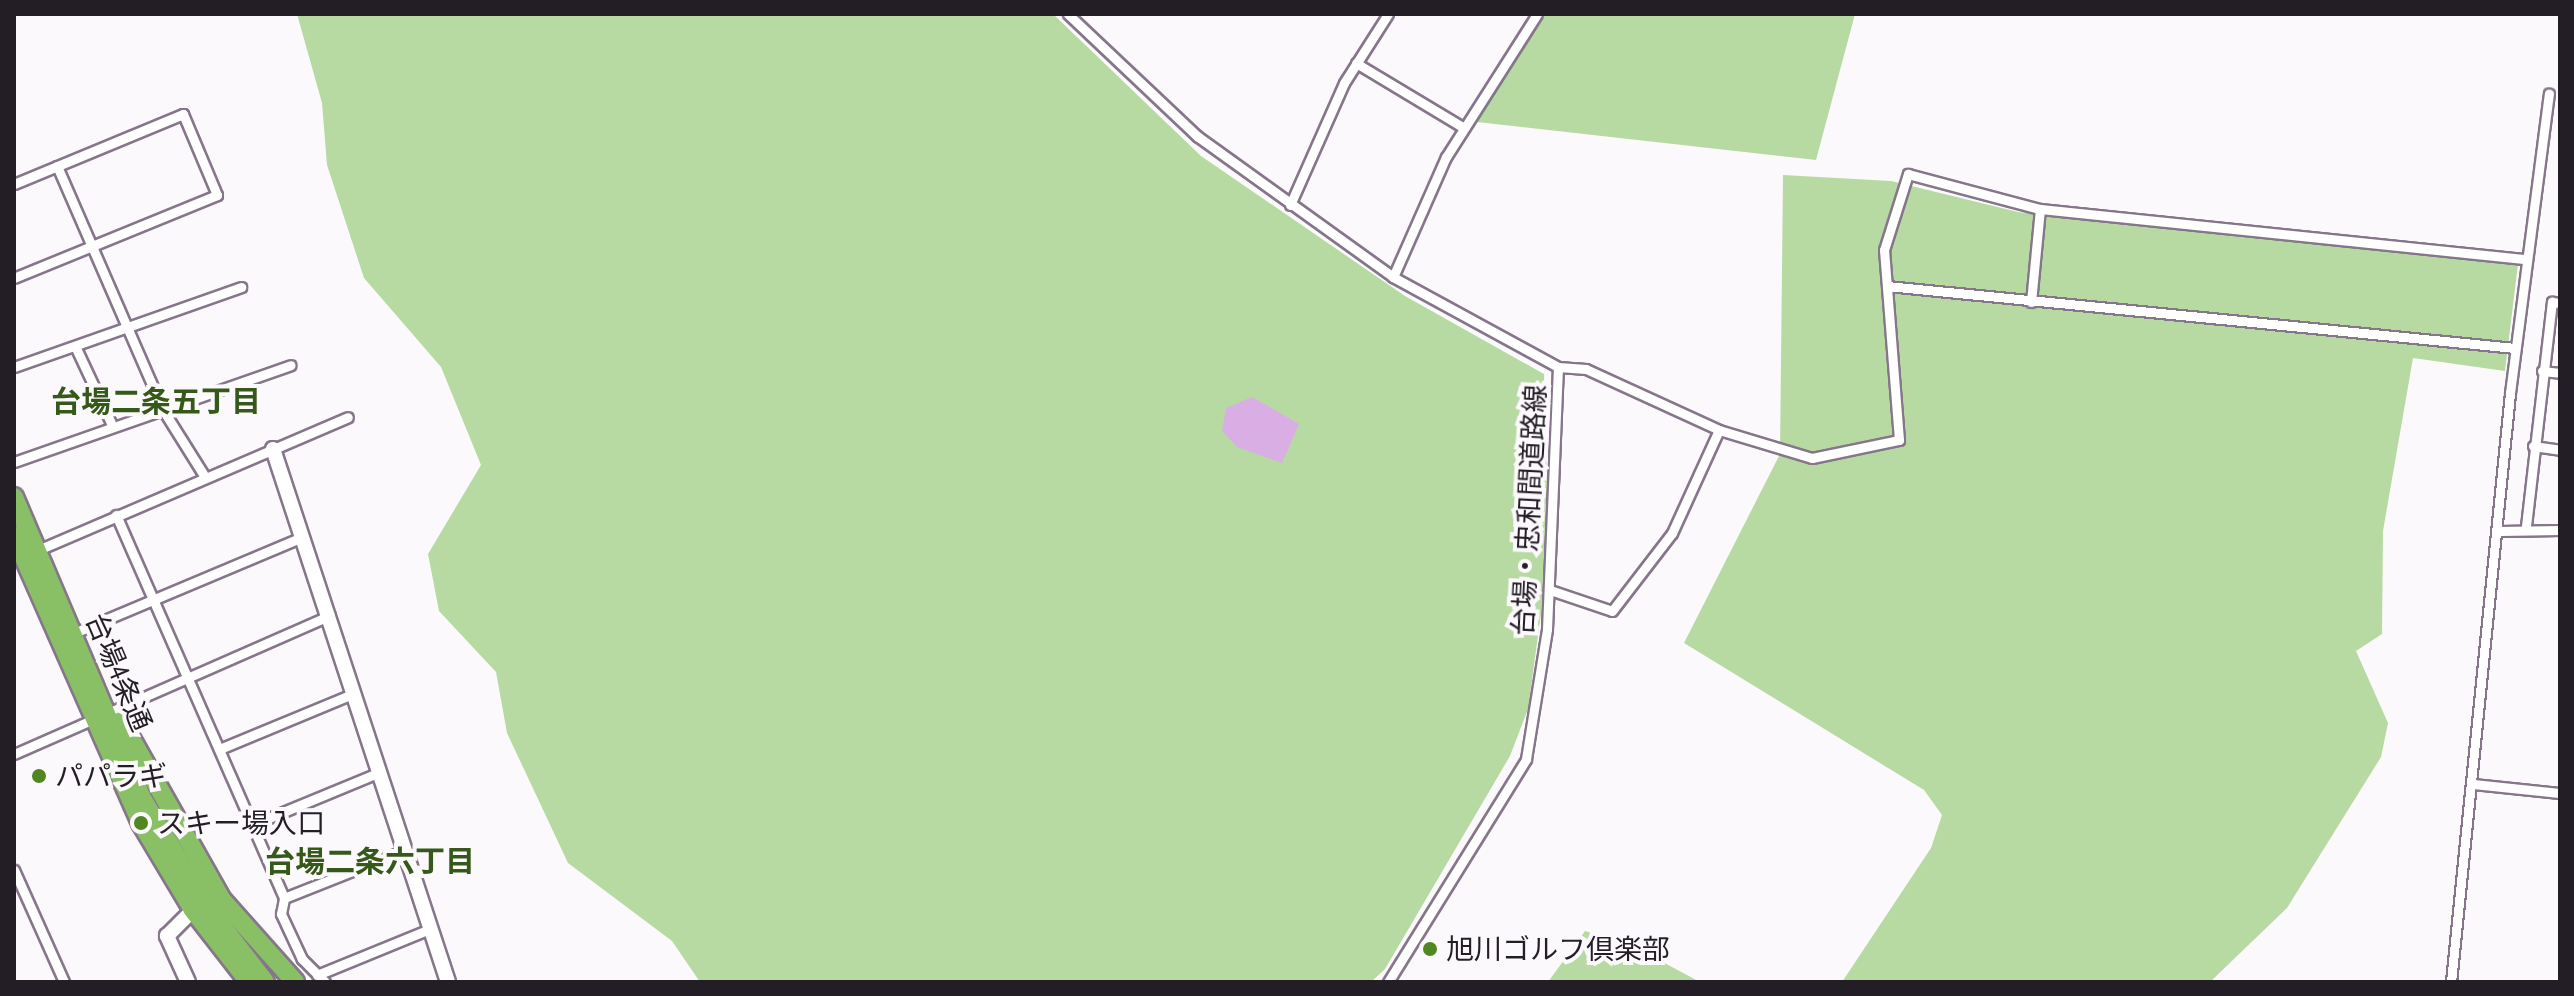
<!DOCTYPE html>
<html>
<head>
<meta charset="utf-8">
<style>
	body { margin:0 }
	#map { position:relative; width:2574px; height:996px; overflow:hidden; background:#fcf9fd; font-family:"PT Sans Narrow","Noto Sans JP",sans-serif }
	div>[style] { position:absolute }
	.green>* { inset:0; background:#b7daa2 }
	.water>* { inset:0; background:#d9aee5 }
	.roads { filter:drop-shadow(2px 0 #86768a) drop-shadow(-2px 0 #86768a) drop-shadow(0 2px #86768a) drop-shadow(0 -2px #86768a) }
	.street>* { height:9px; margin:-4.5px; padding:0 4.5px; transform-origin:4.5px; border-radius:4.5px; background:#fff }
	.secondary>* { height:14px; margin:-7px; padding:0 7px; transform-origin:7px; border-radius:7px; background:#fff }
	.highway>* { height:18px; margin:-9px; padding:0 9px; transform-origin:9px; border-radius:9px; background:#8ac065 }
	.dots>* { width:22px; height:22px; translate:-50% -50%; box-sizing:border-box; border:4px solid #fcf9fd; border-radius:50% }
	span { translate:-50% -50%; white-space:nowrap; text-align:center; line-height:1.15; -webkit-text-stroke:8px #fcf9fd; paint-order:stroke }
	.street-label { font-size:28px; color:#231d25 }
	.poi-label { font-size:28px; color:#231d25 }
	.left { translate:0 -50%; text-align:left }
	.neighbourhood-label { font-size:30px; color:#36591a; font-weight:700 }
	.frame { position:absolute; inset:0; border:16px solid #231d25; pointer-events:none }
</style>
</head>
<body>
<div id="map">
	<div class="green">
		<i style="clip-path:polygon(297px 14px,1053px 14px,1201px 156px,1405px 296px,1544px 374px,1549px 555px,1528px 709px,1510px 756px,1385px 969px,1371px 982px,700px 982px,672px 941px,568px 863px,507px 733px,496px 672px,439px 611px,428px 554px,481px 465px,441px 367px,364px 278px,327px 165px,322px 103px)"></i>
		<i style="clip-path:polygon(1537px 14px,1855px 14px,1816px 160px,1468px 121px)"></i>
		<i style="clip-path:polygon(1783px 175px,1891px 181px,2018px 212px,2518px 264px,2505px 371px,2413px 358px,2383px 531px,2382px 634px,2356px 651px,2388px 723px,2381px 757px,2287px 908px,2210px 982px,1842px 982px,1931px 848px,1942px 815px,1924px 790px,1684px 643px,1780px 454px)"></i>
		<i style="clip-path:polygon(1585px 931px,1629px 944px,1700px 982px,1548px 982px)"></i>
	</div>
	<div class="water">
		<i style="clip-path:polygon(1252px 397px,1299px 424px,1282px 463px,1237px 447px,1222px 431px,1226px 408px)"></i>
	</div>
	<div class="roads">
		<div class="street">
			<i style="left:1068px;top:14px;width:178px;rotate:43.4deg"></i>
			<i style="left:1197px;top:136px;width:241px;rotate:35.7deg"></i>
			<i style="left:1393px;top:277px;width:188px;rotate:28.6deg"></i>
			<i style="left:1558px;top:367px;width:28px;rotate:4deg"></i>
			<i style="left:1586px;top:369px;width:146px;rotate:24.6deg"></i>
			<i style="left:1719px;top:430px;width:97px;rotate:16.8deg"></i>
			<i style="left:1812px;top:458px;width:89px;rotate:-11.7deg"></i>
			<i style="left:1899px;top:440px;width:191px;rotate:-94.5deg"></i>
			<i style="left:1884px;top:250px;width:80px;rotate:-72.5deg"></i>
			<i style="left:1908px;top:174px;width:137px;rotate:14.9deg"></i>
			<i style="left:2040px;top:209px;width:489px;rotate:5.9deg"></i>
			<i style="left:1356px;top:63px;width:126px;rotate:31deg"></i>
			<i style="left:57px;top:166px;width:266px;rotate:66.5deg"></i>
			<i style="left:163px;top:410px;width:79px;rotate:57.9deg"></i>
			<i style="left:14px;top:184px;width:183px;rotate:-22.5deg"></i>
			<i style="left:183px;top:114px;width:88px;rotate:67.2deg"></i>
			<i style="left:217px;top:195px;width:219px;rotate:157.8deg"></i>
			<i style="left:1290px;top:205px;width:133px;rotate:-66.1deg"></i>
			<i style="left:1344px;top:83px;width:82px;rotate:-57.5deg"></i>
			<i style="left:1393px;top:277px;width:131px;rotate:-66.2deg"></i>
			<i style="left:1446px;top:157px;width:169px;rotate:-57.5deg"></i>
			<i style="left:1887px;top:286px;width:631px;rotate:5.64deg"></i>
			<i style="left:2031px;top:302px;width:93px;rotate:-84.5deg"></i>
			<i style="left:75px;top:346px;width:89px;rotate:64.9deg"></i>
			<i style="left:14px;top:367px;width:241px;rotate:-19.4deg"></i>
			<i style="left:2542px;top:371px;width:18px;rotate:6deg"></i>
			<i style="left:2533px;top:446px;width:27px;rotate:8deg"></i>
			<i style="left:14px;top:462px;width:293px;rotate:-19.3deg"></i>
			<i style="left:116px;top:515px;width:418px;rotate:66.3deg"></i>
			<i style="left:2526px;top:526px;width:226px;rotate:-83.4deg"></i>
			<i style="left:2552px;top:302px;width:8px;rotate:7deg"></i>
			<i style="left:2500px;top:531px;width:60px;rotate:-1deg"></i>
			<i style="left:38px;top:550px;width:337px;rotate:-23.2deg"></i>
			<i style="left:1550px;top:590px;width:65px;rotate:18.7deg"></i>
			<i style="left:1612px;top:611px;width:98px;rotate:-52.4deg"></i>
			<i style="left:1672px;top:533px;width:113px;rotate:-65.5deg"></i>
			<i style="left:81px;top:630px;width:240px;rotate:-22.8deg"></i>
			<i style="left:222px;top:748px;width:144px;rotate:-22.5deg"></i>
			<i style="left:14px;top:754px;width:345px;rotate:-23.7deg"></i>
			<i style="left:2473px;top:784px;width:87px;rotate:5.9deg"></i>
			<i style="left:254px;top:824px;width:136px;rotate:-22.4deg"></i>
			<i style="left:14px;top:870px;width:123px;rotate:65.9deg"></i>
			<i style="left:317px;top:975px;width:122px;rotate:-22.2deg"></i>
			<i style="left:325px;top:982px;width:33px;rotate:-135deg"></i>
			<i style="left:302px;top:959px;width:50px;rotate:-115deg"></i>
			<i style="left:281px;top:914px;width:16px;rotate:-79deg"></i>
			<i style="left:284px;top:898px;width:130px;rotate:-21.6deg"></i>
			<i style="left:1388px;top:982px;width:262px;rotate:-58.2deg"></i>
			<i style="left:1526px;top:759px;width:132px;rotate:-80.8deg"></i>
			<i style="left:1547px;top:629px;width:262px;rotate:-87.6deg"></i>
			<i style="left:2451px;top:982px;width:592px;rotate:-84.28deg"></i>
			<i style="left:2510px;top:393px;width:302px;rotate:-82.6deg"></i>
		</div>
		<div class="secondary">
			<i style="left:273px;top:449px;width:561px;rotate:71.82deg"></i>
			<i style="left:188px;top:982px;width:51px;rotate:-114.5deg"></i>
			<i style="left:167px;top:936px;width:37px;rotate:-45deg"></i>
		</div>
		<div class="highway">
			<i style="left:14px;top:497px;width:327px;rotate:67deg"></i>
			<i style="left:142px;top:798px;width:123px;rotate:59.3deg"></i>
			<i style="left:205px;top:904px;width:98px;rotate:52.4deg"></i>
			<i style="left:14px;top:535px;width:315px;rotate:66.2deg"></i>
			<i style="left:141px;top:823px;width:101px;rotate:59.1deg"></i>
			<i style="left:193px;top:910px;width:91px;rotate:52.1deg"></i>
			<i style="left:121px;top:721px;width:206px;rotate:60.6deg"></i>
			<i style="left:222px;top:900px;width:110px;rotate:48.3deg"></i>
		</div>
	</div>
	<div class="dots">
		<i style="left:39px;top:776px;background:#508721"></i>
		<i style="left:141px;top:823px;background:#508721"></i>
		<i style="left:1430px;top:949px;background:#508721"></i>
	</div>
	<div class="street-label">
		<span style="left:1529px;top:510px;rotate:-87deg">台場・忠和間道路線</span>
		<span style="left:119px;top:672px;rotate:67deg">台場4条通</span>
	</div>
	<div class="poi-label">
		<span class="left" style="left:55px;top:776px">パパラギ</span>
		<span class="left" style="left:157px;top:823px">スキー場入口</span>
		<span class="left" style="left:1446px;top:949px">旭川ゴルフ倶楽部</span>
	</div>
	<div class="neighbourhood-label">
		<span style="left:156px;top:401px">台場二条五丁目</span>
		<span style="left:370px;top:861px">台場二条六丁目</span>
	</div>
	<div class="frame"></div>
</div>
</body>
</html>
